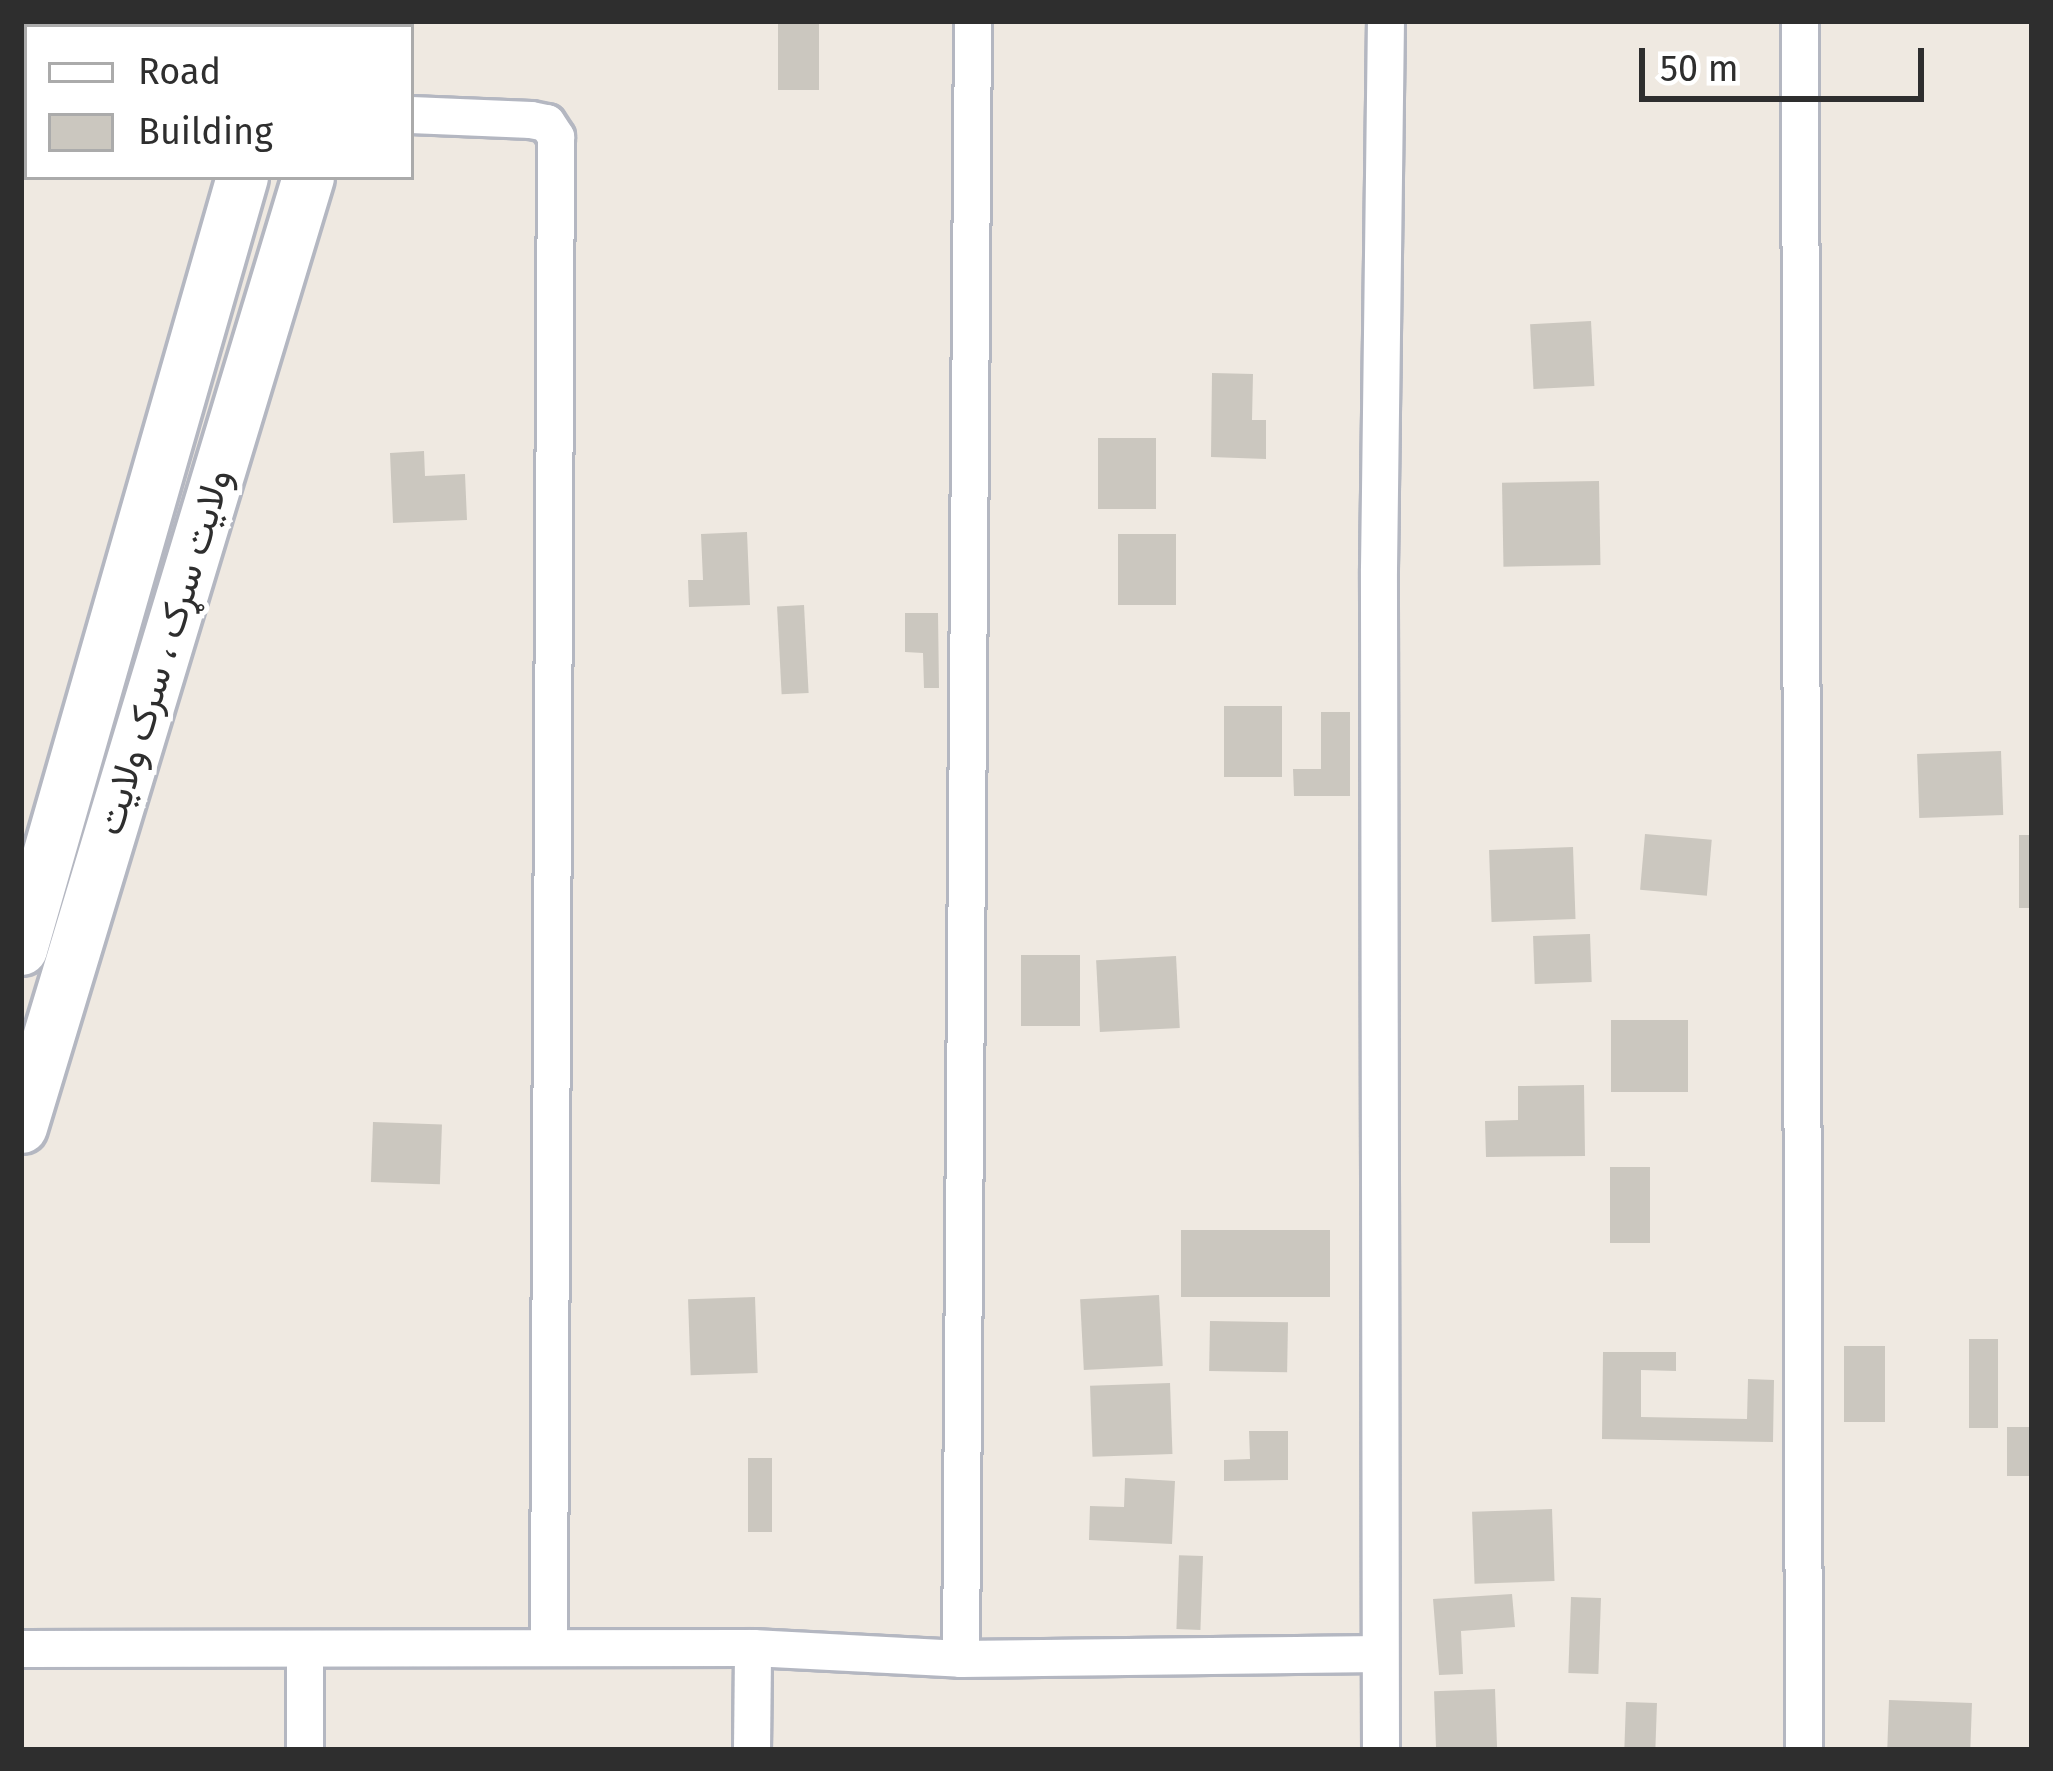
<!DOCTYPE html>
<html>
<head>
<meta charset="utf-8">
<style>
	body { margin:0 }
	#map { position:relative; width:2053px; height:1771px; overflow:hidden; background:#efe9e1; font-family:"Fira Sans",Vazirmatn,sans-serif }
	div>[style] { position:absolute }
	.building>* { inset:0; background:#cbc7bf; transform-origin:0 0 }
	.roads { filter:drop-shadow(3px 0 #b4b7c1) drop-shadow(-3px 0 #b4b7c1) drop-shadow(0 3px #b4b7c1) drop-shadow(0 -3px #b4b7c1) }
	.minor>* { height:36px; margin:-18px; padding:0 18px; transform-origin:18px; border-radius:18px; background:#fff }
	.secondary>* { height:51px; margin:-25.5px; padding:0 25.5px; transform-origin:25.5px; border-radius:25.5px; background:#fff }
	span { translate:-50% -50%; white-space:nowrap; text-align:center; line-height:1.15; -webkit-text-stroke:10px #fff; paint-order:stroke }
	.street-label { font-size:39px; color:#2e2e2e }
	.frame { position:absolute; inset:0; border:24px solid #2e2e2e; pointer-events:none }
	.legend { position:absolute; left:24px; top:24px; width:390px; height:156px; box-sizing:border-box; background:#fff; border:3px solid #ababab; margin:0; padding:15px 21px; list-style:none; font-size:36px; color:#2e2e2e }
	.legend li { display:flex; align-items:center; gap:24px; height:60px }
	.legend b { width:60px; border:3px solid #ababab }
	.scale { position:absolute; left:1639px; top:48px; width:285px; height:54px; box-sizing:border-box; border:6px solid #2e2e2e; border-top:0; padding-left:15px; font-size:36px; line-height:42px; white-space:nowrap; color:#2e2e2e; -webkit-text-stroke:9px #fff; paint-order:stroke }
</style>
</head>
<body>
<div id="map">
	<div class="building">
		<i style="left:778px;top:21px;width:41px;height:69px"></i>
		<i style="left:1591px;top:321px;width:65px;height:61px;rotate:87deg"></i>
		<i style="clip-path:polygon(1212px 373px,1253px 374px,1252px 420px,1266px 420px,1266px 459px,1211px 457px)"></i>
		<i style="left:1098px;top:438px;width:58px;height:71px"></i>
		<i style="clip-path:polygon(424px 451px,425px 476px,465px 474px,467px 520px,393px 523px,390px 453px)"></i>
		<i style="left:1599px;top:481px;width:84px;height:97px;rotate:89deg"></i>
		<i style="clip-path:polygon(747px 532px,750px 605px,689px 607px,688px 580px,703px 580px,701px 534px)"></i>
		<i style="left:1118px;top:534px;width:58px;height:71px"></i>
		<i style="left:804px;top:605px;width:88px;height:27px;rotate:87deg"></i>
		<i style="clip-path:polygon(905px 613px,938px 613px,939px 688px,924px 688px,923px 653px,905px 652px)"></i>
		<i style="left:1224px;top:706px;width:58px;height:71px"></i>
		<i style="clip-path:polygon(1321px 712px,1350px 712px,1350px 796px,1294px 796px,1293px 769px,1321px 769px)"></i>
		<i style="left:2001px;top:751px;width:64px;height:84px;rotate:88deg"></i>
		<i style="left:1645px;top:834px;width:67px;height:56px;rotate:5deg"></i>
		<i style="left:2019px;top:835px;width:13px;height:73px"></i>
		<i style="left:1573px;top:847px;width:72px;height:84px;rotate:88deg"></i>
		<i style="left:1590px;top:934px;width:48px;height:57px;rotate:88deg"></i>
		<i style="left:1021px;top:955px;width:59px;height:71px"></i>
		<i style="left:1176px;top:956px;width:72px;height:80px;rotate:87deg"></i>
		<i style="left:1611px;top:1020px;width:77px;height:72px"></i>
		<i style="clip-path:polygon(1584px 1085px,1585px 1156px,1486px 1157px,1485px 1121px,1518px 1120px,1518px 1086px)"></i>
		<i style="left:373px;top:1122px;width:69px;height:60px;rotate:2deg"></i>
		<i style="left:1610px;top:1167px;width:40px;height:76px"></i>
		<i style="left:1181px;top:1230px;width:149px;height:67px"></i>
		<i style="left:1159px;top:1295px;width:71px;height:79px;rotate:87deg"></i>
		<i style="left:755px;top:1297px;width:76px;height:67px;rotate:88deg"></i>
		<i style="left:1210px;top:1321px;width:78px;height:50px;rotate:1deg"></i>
		<i style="left:1969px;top:1339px;width:29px;height:89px"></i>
		<i style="left:1844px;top:1346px;width:41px;height:76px"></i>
		<i style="clip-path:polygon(1603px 1352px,1676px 1352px,1676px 1371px,1641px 1370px,1641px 1417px,1747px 1419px,1748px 1379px,1774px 1380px,1773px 1442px,1602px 1439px)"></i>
		<i style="left:1170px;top:1383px;width:71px;height:80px;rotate:88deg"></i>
		<i style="left:2007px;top:1427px;width:25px;height:49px"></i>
		<i style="clip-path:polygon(1249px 1431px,1288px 1431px,1288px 1480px,1224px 1481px,1224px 1460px,1250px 1459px)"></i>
		<i style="left:748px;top:1458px;width:24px;height:74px"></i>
		<i style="clip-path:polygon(1125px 1478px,1175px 1481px,1172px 1544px,1089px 1540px,1090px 1506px,1124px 1507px)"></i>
		<i style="left:1552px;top:1509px;width:72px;height:80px;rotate:88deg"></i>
		<i style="left:1203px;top:1556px;width:74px;height:24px;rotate:92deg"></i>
		<i style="clip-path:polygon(1512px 1594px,1515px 1627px,1461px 1631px,1463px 1674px,1439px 1675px,1433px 1599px)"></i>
		<i style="left:1571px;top:1597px;width:30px;height:76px;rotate:2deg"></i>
		<i style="left:1495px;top:1689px;width:61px;height:61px;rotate:88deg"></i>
		<i style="left:1889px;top:1700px;width:83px;height:48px;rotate:2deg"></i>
		<i style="left:1626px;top:1702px;width:31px;height:48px;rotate:2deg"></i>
	</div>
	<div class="roads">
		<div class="minor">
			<i style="left:1800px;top:21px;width:1729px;rotate:89.87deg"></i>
			<i style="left:411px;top:115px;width:120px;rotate:2.4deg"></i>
			<i style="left:531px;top:120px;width:16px;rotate:11deg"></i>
			<i style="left:547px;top:123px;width:17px;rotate:57deg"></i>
			<i style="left:556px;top:137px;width:1510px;rotate:90.27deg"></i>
			<i style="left:21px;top:1649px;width:732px;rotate:-0.08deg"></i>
			<i style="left:753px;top:1648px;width:208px;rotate:3deg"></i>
			<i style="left:961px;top:1659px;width:419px;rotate:-0.7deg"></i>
			<i style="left:961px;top:1659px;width:1638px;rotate:-89.58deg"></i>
			<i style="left:305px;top:1750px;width:98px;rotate:-90deg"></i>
			<i style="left:752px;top:1750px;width:102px;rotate:-89.4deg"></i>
			<i style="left:1381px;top:1750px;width:1181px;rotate:-90.1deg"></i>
			<i style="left:1379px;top:569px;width:548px;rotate:-89.27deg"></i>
		</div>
		<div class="secondary">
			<i style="left:286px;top:27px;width:6px;rotate:-81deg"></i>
			<i style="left:352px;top:27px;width:6px;rotate:-72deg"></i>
			<i style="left:21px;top:949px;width:803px;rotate:-74.03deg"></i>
			<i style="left:21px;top:1127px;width:992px;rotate:-73.19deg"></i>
		</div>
	</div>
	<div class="street-label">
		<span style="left:164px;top:652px;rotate:-73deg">ولایت سړک ، سرک ولایت</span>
	</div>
	<div class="frame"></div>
	<ul class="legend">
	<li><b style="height:15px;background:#fff"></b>Road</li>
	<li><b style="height:33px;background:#cbc7bf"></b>Building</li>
	</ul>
	<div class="scale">50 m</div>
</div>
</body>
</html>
